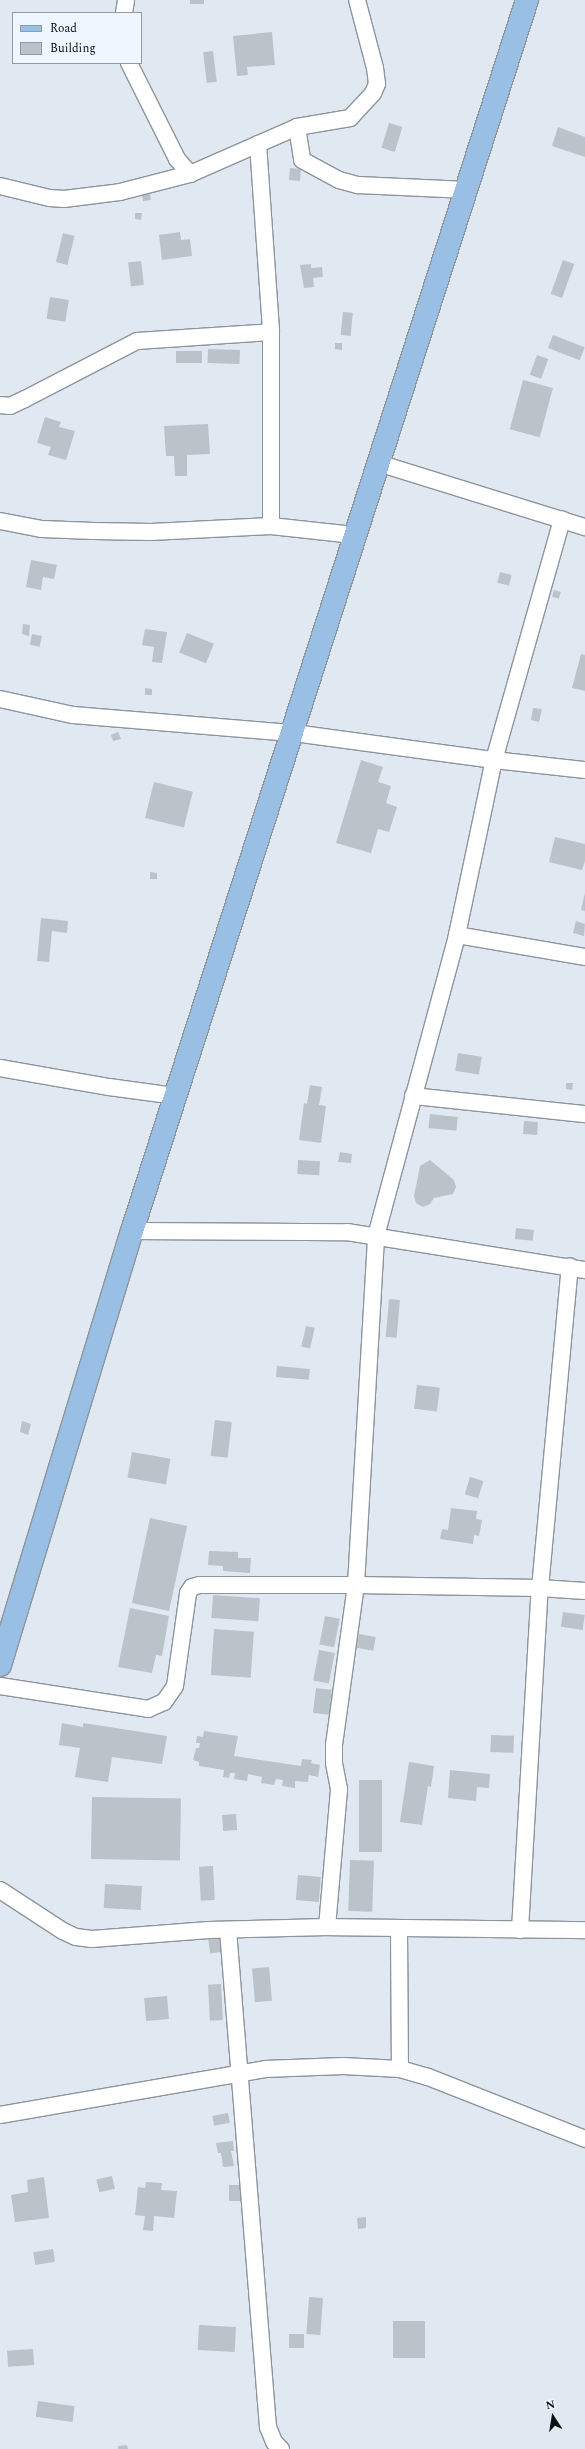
<!DOCTYPE html>
<html>
<head>
<meta charset="utf-8">
<style>
	body { margin:0 }
	#map { position:relative; width:585px; height:2449px; overflow:hidden; background:#e0e9f2; font-family:Spectral,serif }
	div>[style] { position:absolute }
	.building>* { inset:0; background:#bac2ca; transform-origin:0 0 }
	.roads { filter:drop-shadow(1px 0 #8d949c) drop-shadow(-1px 0 #8d949c) drop-shadow(0 1px #8d949c) drop-shadow(0 -1px #8d949c) }
	.street>* { height:16px; margin:-8px; padding:0 8px; transform-origin:8px; border-radius:8px; background:#fff }
	.primary>* { height:22px; margin:-11px; padding:0 11px; transform-origin:11px; border-radius:11px; background:#99c0e4 }
	span { translate:-50% -50%; white-space:nowrap; text-align:center; line-height:1.15; -webkit-text-stroke:4px #eef6ff; paint-order:stroke }
	.legend { position:absolute; left:12px; top:12px; width:130px; height:52px; box-sizing:border-box; background:#eef6ff; border:1px solid #949aa1; margin:0; padding:5px 7px; list-style:none; font-size:12px; color:#0d1013 }
	.legend li { display:flex; align-items:center; gap:8px; height:20px }
	.legend b { width:20px; border:1px solid #949aa1 }
	.north { position:absolute; left:533px; top:2397px; width:40px; height:40px; -webkit-text-stroke:3px #eef6ff; paint-order:stroke; rotate:348deg; font-size:11px; font-weight:700; line-height:16px; text-align:center; color:#0d1013 }
	.north::after { content:''; display:block; margin:auto; width:14px; height:18px; background:#0d1013; clip-path:polygon(50% 0,100% 100%,50% 72%,0 100%) }
</style>
</head>
<body>
<div id="map">
	<div class="building">
		<i style="left:190px;top:0;width:14px;height:4px"></i>
		<i style="clip-path:polygon(272px 32px,275px 65px,247px 67px,248px 75px,237px 76px,233px 36px)"></i>
		<i style="left:213px;top:51px;width:31px;height:10px;rotate:83deg"></i>
		<i style="left:389px;top:123px;width:14px;height:26px;rotate:17deg"></i>
		<i style="clip-path:polygon(558px 127px,585px 137px,585px 157px,552px 146px)"></i>
		<i style="left:290px;top:168px;width:11px;height:12px;rotate:5deg"></i>
		<i style="left:150px;top:194px;width:6px;height:8px;rotate:81deg"></i>
		<i style="clip-path:polygon(135px 213px,142px 213px,141px 220px,135px 219px)"></i>
		<i style="clip-path:polygon(180px 232px,181px 240px,190px 239px,192px 256px,162px 260px,159px 235px)"></i>
		<i style="left:63px;top:233px;width:12px;height:30px;rotate:14deg"></i>
		<i style="left:563px;top:260px;width:12px;height:36px;rotate:20deg"></i>
		<i style="left:141px;top:261px;width:24px;height:13px;rotate:83deg"></i>
		<i style="clip-path:polygon(311px 264px,311px 268px,322px 267px,323px 277px,313px 278px,314px 287px,304px 288px,300px 265px)"></i>
		<i style="left:50px;top:297px;width:19px;height:22px;rotate:9deg"></i>
		<i style="left:343px;top:312px;width:10px;height:23px;rotate:6deg"></i>
		<i style="left:553px;top:335px;width:34px;height:14px;rotate:21deg"></i>
		<i style="clip-path:polygon(335px 343px,342px 343px,342px 350px,335px 349px)"></i>
		<i style="left:208px;top:349px;width:32px;height:14px;rotate:2deg"></i>
		<i style="left:176px;top:351px;width:26px;height:12px"></i>
		<i style="left:537px;top:355px;width:12px;height:21px;rotate:20deg"></i>
		<i style="left:523px;top:380px;width:31px;height:51px;rotate:15deg"></i>
		<i style="clip-path:polygon(45px 417px,61px 422px,59px 427px,75px 431px,66px 460px,48px 455px,51px 447px,37px 443px)"></i>
		<i style="clip-path:polygon(208px 424px,210px 454px,187px 455px,187px 476px,175px 476px,174px 456px,166px 456px,164px 426px)"></i>
		<i style="clip-path:polygon(31px 560px,57px 565px,54px 579px,43px 577px,41px 590px,26px 587px)"></i>
		<i style="left:500px;top:572px;width:12px;height:11px;rotate:14deg"></i>
		<i style="left:554px;top:590px;width:7px;height:7px;rotate:16deg"></i>
		<i style="clip-path:polygon(23px 624px,30px 625px,29px 636px,22px 634px)"></i>
		<i style="clip-path:polygon(145px 629px,167px 632px,162px 663px,152px 662px,154px 647px,142px 645px)"></i>
		<i style="left:187px;top:633px;width:29px;height:21px;rotate:22deg"></i>
		<i style="left:32px;top:634px;width:10px;height:11px;rotate:11deg"></i>
		<i style="clip-path:polygon(581px 654px,585px 655px,585px 691px,572px 688px)"></i>
		<i style="clip-path:polygon(145px 688px,152px 689px,152px 695px,145px 695px)"></i>
		<i style="clip-path:polygon(533px 708px,542px 709px,539px 722px,531px 720px)"></i>
		<i style="clip-path:polygon(118px 732px,121px 739px,113px 741px,111px 735px)"></i>
		<i style="clip-path:polygon(361px 760px,383px 767px,378px 782px,391px 786px,386px 803px,397px 807px,389px 832px,378px 829px,371px 853px,336px 843px)"></i>
		<i style="left:154px;top:782px;width:40px;height:37px;rotate:14deg"></i>
		<i style="clip-path:polygon(555px 837px,585px 844px,585px 861px,582px 870px,549px 862px)"></i>
		<i style="clip-path:polygon(150px 872px,157px 873px,157px 879px,150px 879px)"></i>
		<i style="clip-path:polygon(585px 893px,585px 911px,581px 910px)"></i>
		<i style="clip-path:polygon(41px 918px,68px 921px,67px 933px,52px 931px,49px 962px,37px 961px)"></i>
		<i style="clip-path:polygon(576px 921px,585px 924px,584px 936px,573px 933px)"></i>
		<i style="left:458px;top:1053px;width:24px;height:18px;rotate:9deg"></i>
		<i style="clip-path:polygon(566px 1083px,573px 1083px,572px 1090px,566px 1089px)"></i>
		<i style="clip-path:polygon(310px 1085px,322px 1087px,319px 1105px,326px 1106px,321px 1143px,299px 1140px,304px 1103px,307px 1104px)"></i>
		<i style="left:430px;top:1114px;width:28px;height:14px;rotate:6deg"></i>
		<i style="left:524px;top:1121px;width:14px;height:13px;rotate:4deg"></i>
		<i style="clip-path:polygon(340px 1152px,352px 1154px,351px 1163px,338px 1162px)"></i>
		<i style="left:298px;top:1160px;width:22px;height:14px;rotate:3deg"></i>
		<i style="clip-path:polygon(430px 1160px,454px 1180px,456px 1187px,453px 1194px,434px 1198px,430px 1204px,423px 1207px,416px 1203px,414px 1196px,420px 1166px)"></i>
		<i style="left:516px;top:1228px;width:18px;height:11px;rotate:6deg"></i>
		<i style="left:389px;top:1299px;width:11px;height:38px;rotate:5deg"></i>
		<i style="left:306px;top:1326px;width:9px;height:21px;rotate:13deg"></i>
		<i style="left:277px;top:1366px;width:33px;height:11px;rotate:5deg"></i>
		<i style="left:417px;top:1385px;width:23px;height:24px;rotate:7deg"></i>
		<i style="left:215px;top:1420px;width:17px;height:36px;rotate:7deg"></i>
		<i style="clip-path:polygon(22px 1421px,31px 1424px,28px 1435px,20px 1432px)"></i>
		<i style="left:132px;top:1452px;width:39px;height:26px;rotate:10deg"></i>
		<i style="left:470px;top:1477px;width:14px;height:18px;rotate:17deg"></i>
		<i style="clip-path:polygon(451px 1508px,477px 1511px,476px 1519px,482px 1520px,479px 1536px,474px 1535px,473px 1544px,440px 1539px,442px 1529px,448px 1530px)"></i>
		<i style="left:150px;top:1518px;width:38px;height:87px;rotate:12deg"></i>
		<i style="clip-path:polygon(209px 1551px,238px 1552px,238px 1558px,251px 1558px,250px 1573px,223px 1571px,223px 1566px,208px 1565px)"></i>
		<i style="left:213px;top:1595px;width:47px;height:23px;rotate:4deg"></i>
		<i style="clip-path:polygon(130px 1608px,169px 1616px,162px 1656px,156px 1655px,152px 1673px,118px 1667px)"></i>
		<i style="left:563px;top:1612px;width:22px;height:15px;rotate:8deg"></i>
		<i style="left:325px;top:1616px;width:15px;height:29px;rotate:11deg"></i>
		<i style="left:214px;top:1629px;width:40px;height:46px;rotate:4deg"></i>
		<i style="left:359px;top:1634px;width:17px;height:14px;rotate:10deg"></i>
		<i style="left:319px;top:1650px;width:16px;height:31px;rotate:11deg"></i>
		<i style="left:316px;top:1688px;width:16px;height:25px;rotate:7deg"></i>
		<i style="clip-path:polygon(62px 1723px,83px 1727px,83px 1723px,167px 1736px,162px 1764px,112px 1757px,108px 1782px,75px 1777px,80px 1748px,59px 1745px)"></i>
		<i style="clip-path:polygon(204px 1731px,238px 1736px,234px 1756px,301px 1766px,302px 1759px,312px 1760px,311px 1763px,320px 1765px,318px 1777px,309px 1775px,308px 1782px,295px 1781px,295px 1788px,282px 1786px,283px 1780px,276px 1779px,274px 1785px,261px 1783px,262px 1777px,248px 1774px,247px 1781px,234px 1779px,235px 1773px,230px 1773px,229px 1778px,223px 1777px,224px 1770px,199px 1766px,199px 1762px,193px 1760px,196px 1748px,199px 1748px,200px 1743px,196px 1743px,197px 1736px,203px 1737px)"></i>
		<i style="left:491px;top:1735px;width:23px;height:17px;rotate:2deg"></i>
		<i style="clip-path:polygon(409px 1762px,434px 1766px,431px 1787px,428px 1786px,422px 1825px,400px 1822px)"></i>
		<i style="clip-path:polygon(450px 1770px,490px 1774px,489px 1788px,477px 1787px,476px 1801px,448px 1798px)"></i>
		<i style="left:359px;top:1780px;width:23px;height:72px"></i>
		<i style="left:92px;top:1797px;width:89px;height:62px;rotate:1deg"></i>
		<i style="left:236px;top:1814px;width:16px;height:14px;rotate:86deg"></i>
		<i style="left:350px;top:1860px;width:24px;height:51px;rotate:2deg"></i>
		<i style="left:213px;top:1866px;width:34px;height:14px;rotate:87deg"></i>
		<i style="left:298px;top:1875px;width:23px;height:25px;rotate:5deg"></i>
		<i style="left:105px;top:1884px;width:37px;height:24px;rotate:3deg"></i>
		<i style="left:219px;top:1937px;width:15px;height:11px;rotate:82deg"></i>
		<i style="left:269px;top:1967px;width:34px;height:17px;rotate:85deg"></i>
		<i style="left:221px;top:1984px;width:36px;height:13px;rotate:87deg"></i>
		<i style="left:167px;top:1996px;width:23px;height:23px;rotate:85deg"></i>
		<i style="left:228px;top:2113px;width:10px;height:16px;rotate:79deg"></i>
		<i style="clip-path:polygon(233px 2141px,234px 2151px,231px 2151px,234px 2166px,223px 2167px,221px 2153px,218px 2153px,216px 2143px)"></i>
		<i style="left:112px;top:2176px;width:13px;height:16px;rotate:77deg"></i>
		<i style="clip-path:polygon(44px 2177px,49px 2218px,15px 2222px,11px 2195px,28px 2192px,27px 2180px)"></i>
		<i style="clip-path:polygon(146px 2182px,162px 2183px,161px 2190px,177px 2191px,174px 2218px,154px 2216px,153px 2231px,143px 2230px,145px 2216px,135px 2215px,138px 2187px,145px 2188px)"></i>
		<i style="left:229px;top:2185px;width:12px;height:16px"></i>
		<i style="clip-path:polygon(366px 2217px,366px 2228px,358px 2229px,357px 2218px)"></i>
		<i style="left:53px;top:2249px;width:13px;height:20px;rotate:81deg"></i>
		<i style="left:309px;top:2297px;width:14px;height:37px;rotate:4deg"></i>
		<i style="left:393px;top:2321px;width:32px;height:37px"></i>
		<i style="left:199px;top:2325px;width:37px;height:25px;rotate:3deg"></i>
		<i style="left:289px;top:2334px;width:15px;height:14px"></i>
		<i style="left:33px;top:2349px;width:16px;height:26px;rotate:86deg"></i>
		<i style="left:38px;top:2401px;width:37px;height:16px;rotate:8deg"></i>
		<i style="clip-path:polygon(127px 2445px,128px 2449px,118px 2449px,118px 2446px)"></i>
	</div>
	<div class="roads">
		<div class="street">
			<i style="left:124px;top:13px;width:13px;rotate:-81deg"></i>
			<i style="left:129px;top:63px;width:107px;rotate:63.4deg"></i>
			<i style="left:177px;top:159px;width:20px;rotate:49deg"></i>
			<i style="left:297px;top:127px;width:54px;rotate:-9.6deg"></i>
			<i style="left:350px;top:118px;width:34px;rotate:-47deg"></i>
			<i style="left:373px;top:93px;width:10px;rotate:-66deg"></i>
			<i style="left:377px;top:84px;width:16px;rotate:-97deg"></i>
			<i style="left:375px;top:68px;width:70px;rotate:-104.8deg"></i>
			<i style="left:258px;top:144px;width:188px;rotate:86deg"></i>
			<i style="left:271px;top:332px;width:194px;rotate:90deg"></i>
			<i style="left:0;top:186px;width:51px;rotate:13.5deg"></i>
			<i style="left:50px;top:198px;width:14px;rotate:4deg"></i>
			<i style="left:64px;top:199px;width:56px;rotate:-7.1deg"></i>
			<i style="left:120px;top:192px;width:72px;rotate:-14.4deg"></i>
			<i style="left:190px;top:174px;width:117px;rotate:-23.7deg"></i>
			<i style="left:297px;top:127px;width:33px;rotate:81deg"></i>
			<i style="left:302px;top:160px;width:42px;rotate:28.4deg"></i>
			<i style="left:339px;top:180px;width:20px;rotate:15deg"></i>
			<i style="left:358px;top:185px;width:109px;rotate:2.6deg"></i>
			<i style="left:0;top:405px;width:10px;rotate:6deg"></i>
			<i style="left:10px;top:406px;width:17px;rotate:-25deg"></i>
			<i style="left:25px;top:399px;width:126px;rotate:-27.4deg"></i>
			<i style="left:137px;top:341px;width:134px;rotate:-3.8deg"></i>
			<i style="left:378px;top:463px;width:217px;rotate:17.2deg"></i>
			<i style="left:0;top:521px;width:43px;rotate:10.8deg"></i>
			<i style="left:42px;top:529px;width:52px;rotate:2.2deg"></i>
			<i style="left:94px;top:531px;width:57px;rotate:1deg"></i>
			<i style="left:151px;top:532px;width:120px;rotate:-2.9deg"></i>
			<i style="left:271px;top:526px;width:83px;rotate:6.2deg"></i>
			<i style="left:0;top:699px;width:75px;rotate:12.4deg"></i>
			<i style="left:73px;top:715px;width:222px;rotate:4.7deg"></i>
			<i style="left:294px;top:733px;width:202px;rotate:7.7deg"></i>
			<i style="left:494px;top:760px;width:92px;rotate:6.3deg"></i>
			<i style="left:457px;top:935px;width:130px;rotate:9.8deg"></i>
			<i style="left:0;top:1068px;width:111px;rotate:9.9deg"></i>
			<i style="left:109px;top:1087px;width:68px;rotate:7.7deg"></i>
			<i style="left:413px;top:1096px;width:173px;rotate:6deg"></i>
			<i style="left:132px;top:1231px;width:215px;rotate:0.3deg"></i>
			<i style="left:347px;top:1232px;width:241px;rotate:9.1deg"></i>
			<i style="left:0;top:1686px;width:150px;rotate:8.8deg"></i>
			<i style="left:148px;top:1709px;width:17px;rotate:-24deg"></i>
			<i style="left:164px;top:1702px;width:19px;rotate:-55deg"></i>
			<i style="left:175px;top:1686px;width:94px;rotate:-82deg"></i>
			<i style="left:188px;top:1593px;width:7px;rotate:-56deg"></i>
			<i style="left:192px;top:1587px;width:8px;rotate:-14deg"></i>
			<i style="left:200px;top:1585px;width:156px"></i>
			<i style="left:356px;top:1585px;width:184px;rotate:0.9deg"></i>
			<i style="left:540px;top:1588px;width:45px;rotate:3.8deg"></i>
			<i style="left:0;top:1890px;width:75px;rotate:33.1deg"></i>
			<i style="left:63px;top:1931px;width:14px;rotate:25deg"></i>
			<i style="left:76px;top:1937px;width:16px;rotate:7deg"></i>
			<i style="left:92px;top:1939px;width:117px;rotate:-4.4deg"></i>
			<i style="left:209px;top:1930px;width:118px;rotate:-1.5deg"></i>
			<i style="left:327px;top:1927px;width:258px;rotate:0.7deg"></i>
			<i style="left:327px;top:1927px;width:139px;rotate:-85deg"></i>
			<i style="left:339px;top:1789px;width:26px;rotate:-101deg"></i>
			<i style="left:334px;top:1763px;width:18px;rotate:-90deg"></i>
			<i style="left:334px;top:1745px;width:162px;rotate:-82.2deg"></i>
			<i style="left:356px;top:1585px;width:350px;rotate:-86.7deg"></i>
			<i style="left:376px;top:1236px;width:312px;rotate:-74.9deg"></i>
			<i style="left:457px;top:935px;width:179px;rotate:-78.1deg"></i>
			<i style="left:494px;top:760px;width:250px;rotate:-74.2deg"></i>
			<i style="left:228px;top:1930px;width:499px;rotate:85.4deg"></i>
			<i style="left:268px;top:2427px;width:16px;rotate:68deg"></i>
			<i style="left:274px;top:2442px;width:10px;rotate:45deg"></i>
			<i style="left:399px;top:1930px;width:139px;rotate:89.6deg"></i>
			<i style="left:520px;top:1930px;width:343px;rotate:-86.7deg"></i>
			<i style="left:540px;top:1588px;width:323px;rotate:-84.7deg"></i>
			<i style="left:0;top:2115px;width:269px;rotate:-9.8deg"></i>
			<i style="left:265px;top:2069px;width:78px;rotate:-2.2deg"></i>
			<i style="left:343px;top:2066px;width:57px;rotate:3deg"></i>
			<i style="left:400px;top:2069px;width:29px;rotate:16deg"></i>
			<i style="left:428px;top:2077px;width:169px;rotate:21.5deg"></i>
		</div>
		<div class="primary">
			<i style="left:0;top:1665px;width:454px;rotate:-73.1deg"></i>
			<i style="left:132px;top:1231px;width:1293px;rotate:-72.21deg"></i>
		</div>
	</div>
	<ul class="legend">
	<li><b style="height:5px;background:#99c0e4"></b>Road</li>
	<li><b style="height:11px;background:#bac2ca"></b>Building</li>
	</ul>
	<div class="north">N</div>
</div>
</body>
</html>
